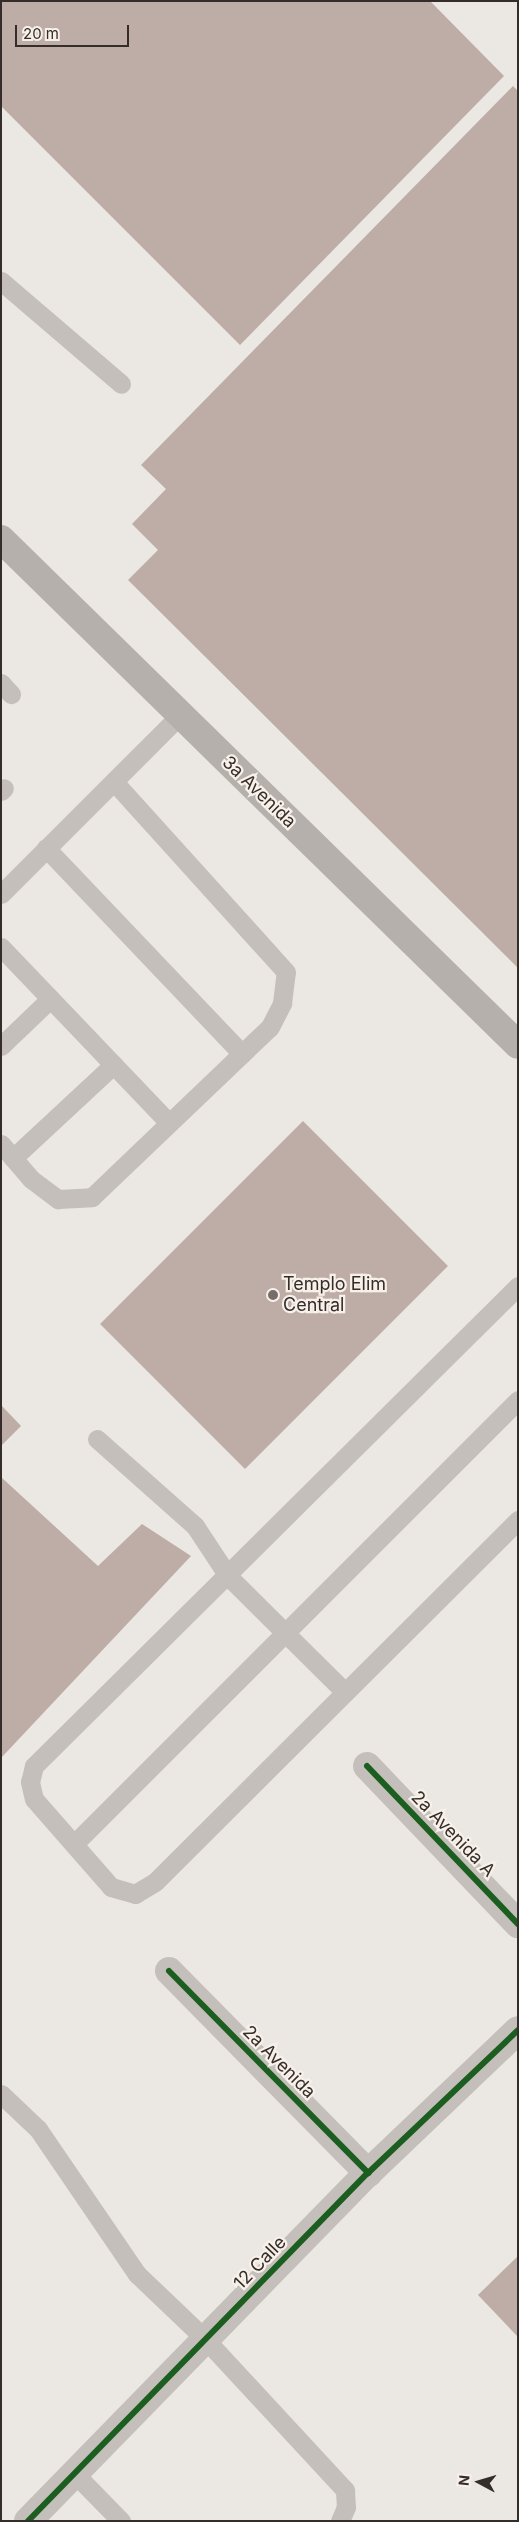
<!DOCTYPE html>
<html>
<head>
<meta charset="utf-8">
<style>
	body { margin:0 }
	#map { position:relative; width:519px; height:2522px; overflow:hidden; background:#ebe7e2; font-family:Inter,sans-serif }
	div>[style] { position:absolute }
	.building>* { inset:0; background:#bdada6; transform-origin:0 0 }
	.lane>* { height:19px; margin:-9.5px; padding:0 9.5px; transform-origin:9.5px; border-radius:9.5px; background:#c5bfbb }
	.street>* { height:28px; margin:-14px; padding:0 14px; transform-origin:14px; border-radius:14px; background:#c5bfbb }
	.secondary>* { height:28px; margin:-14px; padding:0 14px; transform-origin:14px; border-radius:14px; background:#b5b0ac }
	.cycleway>* { height:6px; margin:-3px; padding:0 3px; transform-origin:3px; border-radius:3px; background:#1b5e20 }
	.dots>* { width:14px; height:14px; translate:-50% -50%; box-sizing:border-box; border:2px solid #f8f1ea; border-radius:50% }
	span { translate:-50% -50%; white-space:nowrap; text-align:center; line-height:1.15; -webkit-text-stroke:4.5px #f8f1ea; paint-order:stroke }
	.street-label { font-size:18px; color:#352d2a }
	.poi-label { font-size:18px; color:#352d2a }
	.left { translate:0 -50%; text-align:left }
	.frame { position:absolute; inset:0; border:2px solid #352d2a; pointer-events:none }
	.north { position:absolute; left:454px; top:2457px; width:50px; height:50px; -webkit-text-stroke:4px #f8f1ea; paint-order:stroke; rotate:276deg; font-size:14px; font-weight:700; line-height:20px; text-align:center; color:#352d2a }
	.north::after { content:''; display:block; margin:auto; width:18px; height:22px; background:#352d2a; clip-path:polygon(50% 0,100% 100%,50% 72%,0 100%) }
	.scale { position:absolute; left:15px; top:25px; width:114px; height:22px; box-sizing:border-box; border:2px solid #352d2a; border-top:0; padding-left:6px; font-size:15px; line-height:18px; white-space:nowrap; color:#352d2a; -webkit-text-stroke:4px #f8f1ea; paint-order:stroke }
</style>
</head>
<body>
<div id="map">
	<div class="building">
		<i style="clip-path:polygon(1px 1px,430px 1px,504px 76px,240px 345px,1px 106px)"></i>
		<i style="clip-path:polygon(513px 86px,518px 91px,518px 968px,128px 580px,158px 550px,132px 524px,166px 489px,141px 465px)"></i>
		<i style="left:303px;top:1121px;width:205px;height:287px;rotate:45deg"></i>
		<i style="clip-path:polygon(1px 1405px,21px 1426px,1px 1446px)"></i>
		<i style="clip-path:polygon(1px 1477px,98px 1566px,142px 1524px,191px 1556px,1px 1758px)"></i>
		<i style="clip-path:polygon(518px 2256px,518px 2337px,478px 2295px)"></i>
	</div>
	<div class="lane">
		<i style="left:1px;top:281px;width:158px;rotate:40.6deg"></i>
		<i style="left:1px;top:683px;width:15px;rotate:48deg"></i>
		<i style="left:1px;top:791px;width:4px;rotate:-45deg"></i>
		<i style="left:46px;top:848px;width:284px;rotate:46.4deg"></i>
		<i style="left:1px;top:894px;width:253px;rotate:-45deg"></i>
		<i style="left:1px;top:947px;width:242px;rotate:46.3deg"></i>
		<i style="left:1px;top:1046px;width:68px;rotate:-43.8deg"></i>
		<i style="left:1px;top:1144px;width:46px;rotate:49.4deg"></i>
		<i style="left:31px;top:1179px;width:34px;rotate:37deg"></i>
		<i style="left:58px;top:1199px;width:34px;rotate:-3deg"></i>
		<i style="left:92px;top:1197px;width:246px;rotate:-43.7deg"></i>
		<i style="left:270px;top:1027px;width:27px;rotate:-63deg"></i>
		<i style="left:282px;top:1003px;width:31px;rotate:-83deg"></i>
		<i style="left:286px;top:972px;width:255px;rotate:-132.1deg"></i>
		<i style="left:13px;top:1158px;width:137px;rotate:-42.9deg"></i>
		<i style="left:518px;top:1286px;width:682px;rotate:135.24deg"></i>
		<i style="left:34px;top:1766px;width:16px;rotate:104deg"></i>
		<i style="left:30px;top:1782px;width:17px;rotate:77deg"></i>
		<i style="left:34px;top:1799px;width:117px;rotate:48.8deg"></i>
		<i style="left:111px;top:1887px;width:25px;rotate:16deg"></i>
		<i style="left:135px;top:1894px;width:23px;rotate:-31deg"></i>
		<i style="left:155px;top:1882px;width:513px;rotate:-44.92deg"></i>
		<i style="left:97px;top:1439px;width:131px;rotate:41.6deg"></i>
		<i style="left:195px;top:1526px;width:60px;rotate:56.6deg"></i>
		<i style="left:228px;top:1576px;width:165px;rotate:44.8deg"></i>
		<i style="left:74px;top:1844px;width:628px;rotate:-45deg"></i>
		<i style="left:1px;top:2094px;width:51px;rotate:43.4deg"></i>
		<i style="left:38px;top:2129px;width:176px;rotate:55.7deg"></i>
		<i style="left:137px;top:2274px;width:95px;rotate:43.7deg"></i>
		<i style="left:206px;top:2340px;width:205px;rotate:47.2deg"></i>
		<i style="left:345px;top:2490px;width:17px;rotate:87deg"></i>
		<i style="left:346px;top:2507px;width:15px;rotate:113deg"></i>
		<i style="left:75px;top:2474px;width:66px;rotate:45.6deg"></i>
	</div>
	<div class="street">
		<i style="left:367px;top:1766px;width:219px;rotate:46.3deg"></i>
		<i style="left:169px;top:1971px;width:284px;rotate:45.4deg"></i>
		<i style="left:28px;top:2521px;width:487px;rotate:-45.7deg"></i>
		<i style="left:368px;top:2173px;width:207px;rotate:-43.6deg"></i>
	</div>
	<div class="secondary">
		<i style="left:1px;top:539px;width:723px;rotate:44.38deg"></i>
	</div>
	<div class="cycleway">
		<i style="left:367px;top:1766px;width:219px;rotate:46.3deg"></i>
		<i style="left:169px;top:1971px;width:284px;rotate:45.4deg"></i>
		<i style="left:28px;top:2521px;width:487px;rotate:-45.7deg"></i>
		<i style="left:368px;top:2173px;width:207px;rotate:-43.6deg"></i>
	</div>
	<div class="dots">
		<i style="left:273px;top:1295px;background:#756e6a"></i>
	</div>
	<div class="street-label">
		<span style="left:259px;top:792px;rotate:44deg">3a Avenida</span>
		<span style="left:453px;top:1834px;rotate:46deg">2a Avenida A</span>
		<span style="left:279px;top:2062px;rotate:45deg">2a Avenida</span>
		<span style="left:260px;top:2263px;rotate:-46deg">12 Calle</span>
	</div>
	<div class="poi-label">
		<span class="left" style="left:283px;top:1295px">Templo Elim<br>Central</span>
	</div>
	<div class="frame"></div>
	<div class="north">N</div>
	<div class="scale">20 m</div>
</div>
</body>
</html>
